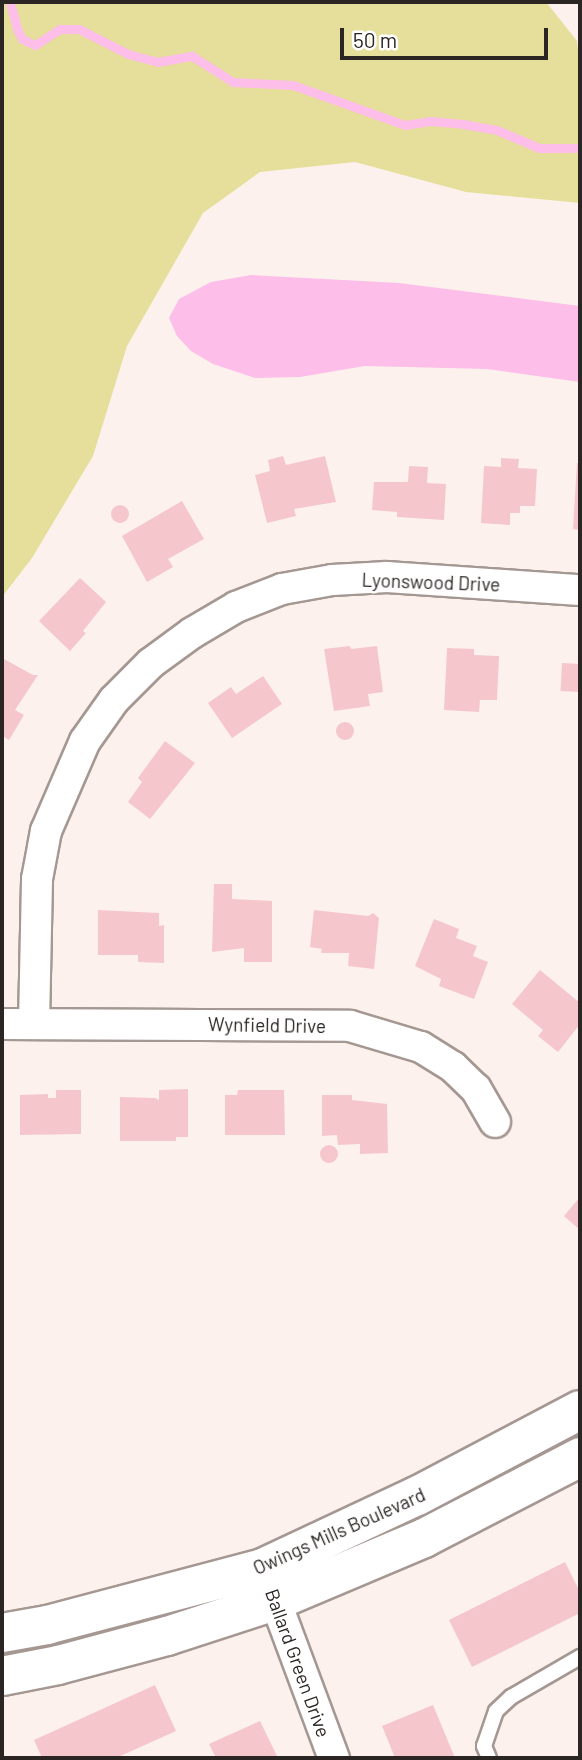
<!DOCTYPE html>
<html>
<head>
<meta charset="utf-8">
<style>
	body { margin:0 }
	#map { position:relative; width:582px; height:1760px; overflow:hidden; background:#fdf1ed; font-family:Barlow,sans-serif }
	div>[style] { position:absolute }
	.green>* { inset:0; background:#e6de9b }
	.water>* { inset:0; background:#fdbee9 }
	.stream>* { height:9px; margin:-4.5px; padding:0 4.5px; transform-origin:4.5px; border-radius:4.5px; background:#fdbee9 }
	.building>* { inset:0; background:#f5c7cd; transform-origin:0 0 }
	.round { border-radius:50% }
	.roads { filter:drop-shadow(2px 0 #a59792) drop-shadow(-2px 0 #a59792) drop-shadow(0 2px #a59792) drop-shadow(0 -2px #a59792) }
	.lane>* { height:14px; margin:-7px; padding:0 7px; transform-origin:7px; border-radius:7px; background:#fff }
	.street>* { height:30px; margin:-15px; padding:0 15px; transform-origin:15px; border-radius:15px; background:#fff }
	.primary>* { height:38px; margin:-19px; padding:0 19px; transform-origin:19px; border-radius:19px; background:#fff }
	span { translate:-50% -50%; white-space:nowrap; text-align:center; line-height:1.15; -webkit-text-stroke:5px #fff; paint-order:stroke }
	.street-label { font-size:19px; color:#2b2624 }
	.frame { position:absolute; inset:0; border:4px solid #2b2624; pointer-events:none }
	.scale { position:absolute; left:340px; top:28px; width:208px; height:32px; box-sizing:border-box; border:4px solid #2b2624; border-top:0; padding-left:9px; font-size:21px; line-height:24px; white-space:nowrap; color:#2b2624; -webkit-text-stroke:5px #fff; paint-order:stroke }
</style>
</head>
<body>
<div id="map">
	<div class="green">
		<i style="clip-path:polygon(2px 2px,546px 2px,577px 41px,580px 67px,580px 203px,466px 192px,355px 162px,260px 172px,203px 213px,127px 346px,93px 456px,32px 558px,2px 597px)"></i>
	</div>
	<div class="water">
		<i style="clip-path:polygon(251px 275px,399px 283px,580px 306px,580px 382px,487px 369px,365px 366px,300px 377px,255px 378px,213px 364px,191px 351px,177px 336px,169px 318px,179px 299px,211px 282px)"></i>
	</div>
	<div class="stream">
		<i style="left:10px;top:2px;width:28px;rotate:75deg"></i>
		<i style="left:17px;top:29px;width:11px;rotate:63deg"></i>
		<i style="left:22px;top:39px;width:14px;rotate:25deg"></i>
		<i style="left:35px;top:45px;width:30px;rotate:-33deg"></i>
		<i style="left:60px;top:29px;width:19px"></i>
		<i style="left:79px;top:29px;width:55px;rotate:27deg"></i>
		<i style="left:128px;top:54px;width:30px;rotate:15deg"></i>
		<i style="left:157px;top:62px;width:36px;rotate:-10deg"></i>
		<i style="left:192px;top:56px;width:49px;rotate:32.4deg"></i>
		<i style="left:233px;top:82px;width:60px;rotate:2.9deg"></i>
		<i style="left:293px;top:85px;width:119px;rotate:19.7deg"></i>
		<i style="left:405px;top:125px;width:25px;rotate:-9deg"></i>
		<i style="left:430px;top:121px;width:33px;rotate:5deg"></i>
		<i style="left:463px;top:124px;width:35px;rotate:10deg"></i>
		<i style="left:497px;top:130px;width:46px;rotate:23.2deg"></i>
		<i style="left:539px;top:148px;width:41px"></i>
	</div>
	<div class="building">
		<i style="clip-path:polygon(283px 456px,286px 465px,325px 456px,336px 502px,294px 509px,296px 516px,267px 523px,255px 475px,270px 471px,268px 460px)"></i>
		<i style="clip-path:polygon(501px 458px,519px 459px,518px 468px,537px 469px,535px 506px,520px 506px,520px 513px,510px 513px,510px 525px,481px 523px,484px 466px,501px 467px)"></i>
		<i style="clip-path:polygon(577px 463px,580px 463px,580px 530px,573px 529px)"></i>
		<i style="clip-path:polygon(409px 466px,428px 467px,427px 483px,446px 484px,444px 520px,397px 517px,397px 512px,372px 510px,374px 482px,408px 482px)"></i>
		<i style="clip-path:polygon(182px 501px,204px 539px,168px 559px,173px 567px,147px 582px,122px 536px)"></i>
		<i class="round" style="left:111px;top:505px;width:18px;height:18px"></i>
		<i style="clip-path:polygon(80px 578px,106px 602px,83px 631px,86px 633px,70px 651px,39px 621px)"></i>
		<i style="clip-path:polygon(350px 646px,351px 649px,377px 646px,383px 692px,368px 694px,370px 706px,334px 711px,324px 649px)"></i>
		<i style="clip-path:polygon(447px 648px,474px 649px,474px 655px,499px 656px,497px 700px,480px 700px,479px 712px,444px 710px)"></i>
		<i style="clip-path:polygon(2px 658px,33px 675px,38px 675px,15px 710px,24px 715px,9px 740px,2px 736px)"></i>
		<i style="left:562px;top:663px;width:18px;height:28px;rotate:3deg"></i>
		<i style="clip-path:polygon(263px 676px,282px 704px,232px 738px,208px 703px,231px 687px,236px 694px)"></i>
		<i class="round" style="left:336px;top:722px;width:18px;height:18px"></i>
		<i style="clip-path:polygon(165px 741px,195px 763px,150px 819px,128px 802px,142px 782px,138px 778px)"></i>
		<i style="clip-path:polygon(214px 884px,232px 884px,232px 899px,272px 901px,272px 962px,244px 962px,244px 948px,212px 952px)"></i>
		<i style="clip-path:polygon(98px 910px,159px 913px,159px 926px,164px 925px,164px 963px,138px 962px,138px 955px,98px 955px)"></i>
		<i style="clip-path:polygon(314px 910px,368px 916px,373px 913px,379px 918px,374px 969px,348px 966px,349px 953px,321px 953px,322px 949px,310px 947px)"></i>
		<i style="clip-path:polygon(434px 919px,459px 929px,456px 938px,477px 946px,473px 956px,488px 962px,474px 999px,439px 986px,441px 979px,415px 966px)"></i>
		<i style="clip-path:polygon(540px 970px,580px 1003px,580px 1024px,558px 1052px,538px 1036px,543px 1030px,512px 1004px)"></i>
		<i style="clip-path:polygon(188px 1089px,188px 1137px,176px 1137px,176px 1141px,120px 1141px,120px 1097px,155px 1098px,159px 1100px,159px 1090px)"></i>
		<i style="clip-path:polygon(56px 1090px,81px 1090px,81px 1134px,20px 1135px,20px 1095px,48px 1094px,48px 1098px,56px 1098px)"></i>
		<i style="clip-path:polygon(238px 1090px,284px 1090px,285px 1135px,225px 1135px,225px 1095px,237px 1095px)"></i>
		<i style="clip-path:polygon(322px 1095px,352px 1095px,352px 1100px,387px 1104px,388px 1153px,360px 1154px,360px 1144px,338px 1145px,337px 1135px,322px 1136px)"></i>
		<i class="round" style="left:320px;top:1145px;width:18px;height:18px"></i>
		<i style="clip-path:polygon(580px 1197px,580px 1230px,564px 1216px)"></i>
		<i style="clip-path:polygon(565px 1562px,580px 1592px,580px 1613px,472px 1667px,449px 1620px)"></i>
		<i style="clip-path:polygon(155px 1685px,176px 1731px,116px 1758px,42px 1758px,34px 1740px)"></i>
		<i style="clip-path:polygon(433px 1705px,455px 1758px,395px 1758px,382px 1726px)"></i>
		<i style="clip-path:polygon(260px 1721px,278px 1758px,216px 1758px,209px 1744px)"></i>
	</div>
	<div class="roads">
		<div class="lane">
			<i style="left:489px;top:1758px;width:13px;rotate:-113deg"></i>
			<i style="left:484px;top:1746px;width:37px;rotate:-71deg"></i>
			<i style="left:496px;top:1711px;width:21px;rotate:-43deg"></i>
			<i style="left:511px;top:1697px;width:80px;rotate:-30.1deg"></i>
		</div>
		<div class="street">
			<i style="left:2px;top:1024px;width:348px;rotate:0.3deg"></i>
			<i style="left:350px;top:1026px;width:74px;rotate:16.5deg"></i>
			<i style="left:421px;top:1047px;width:38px;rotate:32deg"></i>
			<i style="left:453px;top:1067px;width:32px;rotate:44deg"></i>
			<i style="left:476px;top:1089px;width:38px;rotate:60deg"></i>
			<i style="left:34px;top:1024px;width:145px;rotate:-88.8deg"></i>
			<i style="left:37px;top:879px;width:49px;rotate:-79.4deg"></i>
			<i style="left:46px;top:831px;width:98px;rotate:-66.6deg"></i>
			<i style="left:85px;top:741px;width:50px;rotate:-54.7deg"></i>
			<i style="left:114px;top:700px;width:52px;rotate:-45deg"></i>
			<i style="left:151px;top:663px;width:51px;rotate:-36.2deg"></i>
			<i style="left:192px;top:633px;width:51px;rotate:-30.6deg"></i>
			<i style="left:236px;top:607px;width:49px;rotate:-21.4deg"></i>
			<i style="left:282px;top:589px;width:51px;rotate:-10.2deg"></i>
			<i style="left:332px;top:580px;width:55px;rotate:-3.1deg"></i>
			<i style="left:387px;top:577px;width:193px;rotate:3.9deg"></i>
			<i style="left:268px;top:1581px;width:189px;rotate:69.6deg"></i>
		</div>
		<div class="primary">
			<i style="left:2px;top:1633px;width:46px;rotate:-10.1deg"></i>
			<i style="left:47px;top:1625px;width:223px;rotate:-14.8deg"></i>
			<i style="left:263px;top:1568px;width:170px;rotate:-25.1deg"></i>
			<i style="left:417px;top:1496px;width:184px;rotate:-27.8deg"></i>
			<i style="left:2px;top:1676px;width:57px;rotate:-11.1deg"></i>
			<i style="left:58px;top:1665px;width:113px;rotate:-14.9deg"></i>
			<i style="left:167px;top:1636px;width:114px;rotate:-18deg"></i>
			<i style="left:275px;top:1601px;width:162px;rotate:-22.9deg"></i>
			<i style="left:424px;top:1538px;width:176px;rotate:-27.4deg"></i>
		</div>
	</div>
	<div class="street-label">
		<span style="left:431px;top:582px;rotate:2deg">Lyonswood Drive</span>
		<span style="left:267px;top:1025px;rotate:1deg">Wynfield Drive</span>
		<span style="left:339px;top:1531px;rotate:-24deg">Owings Mills Boulevard</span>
		<span style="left:298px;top:1663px;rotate:70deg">Ballard Green Drive</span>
	</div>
	<div class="frame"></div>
	<div class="scale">50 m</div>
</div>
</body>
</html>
